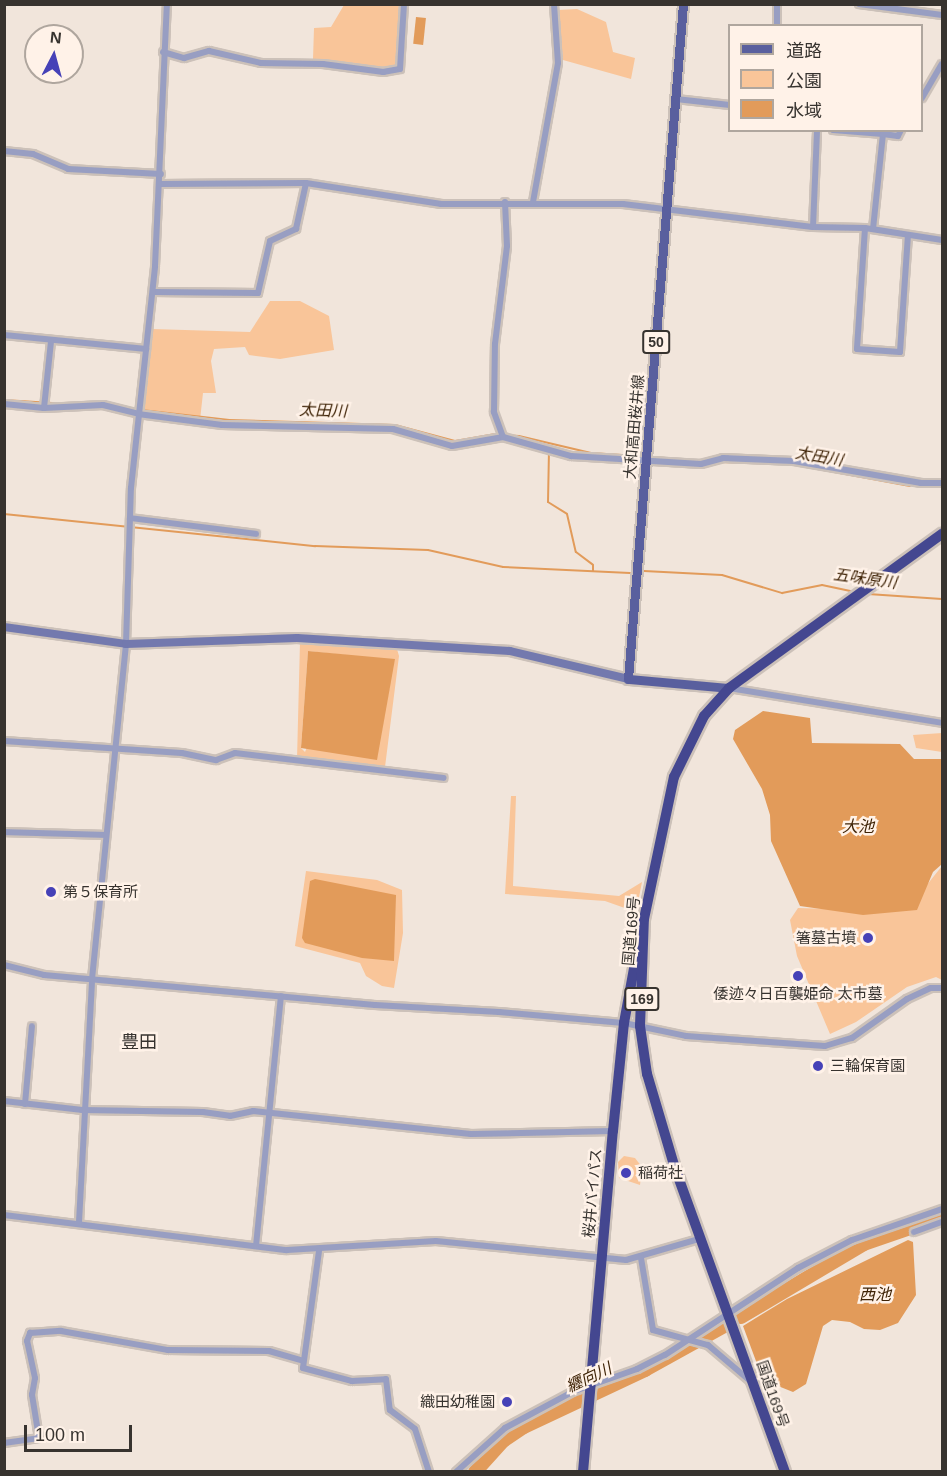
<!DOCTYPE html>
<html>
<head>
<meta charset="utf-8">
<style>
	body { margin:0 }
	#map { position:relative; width:947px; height:1476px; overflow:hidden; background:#f1e5db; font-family:Arial,"Noto Sans JP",sans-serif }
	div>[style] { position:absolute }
	.green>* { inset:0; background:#f9c599 }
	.water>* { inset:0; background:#e29b5a; transform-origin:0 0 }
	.stream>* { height:2px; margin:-1px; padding:0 1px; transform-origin:1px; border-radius:1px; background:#e29b5a }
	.river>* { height:14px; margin:-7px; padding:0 7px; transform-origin:7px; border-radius:7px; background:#e29b5a }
	.roads { filter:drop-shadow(2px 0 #ccc1b9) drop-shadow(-2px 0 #ccc1b9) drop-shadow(0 2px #ccc1b9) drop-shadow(0 -2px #ccc1b9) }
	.street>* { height:6px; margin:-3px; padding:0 3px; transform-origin:3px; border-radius:3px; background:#989ec2 }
	.secondary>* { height:8px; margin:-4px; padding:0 4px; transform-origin:4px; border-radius:4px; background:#7379ae }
	.primary>* { height:9px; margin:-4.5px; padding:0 4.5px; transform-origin:4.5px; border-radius:4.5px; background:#595f9e }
	.highway>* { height:10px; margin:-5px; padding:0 5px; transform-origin:5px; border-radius:5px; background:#444790 }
	.dots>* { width:16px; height:16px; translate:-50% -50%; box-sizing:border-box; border:3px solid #fff2e8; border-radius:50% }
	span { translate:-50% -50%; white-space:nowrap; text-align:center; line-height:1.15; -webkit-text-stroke:5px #fff2e8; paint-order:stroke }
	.shield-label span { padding:2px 4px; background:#fff2e8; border:2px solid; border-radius:4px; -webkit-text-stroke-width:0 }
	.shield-label { font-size:14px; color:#37332f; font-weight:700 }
	.street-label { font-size:15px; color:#37332f }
	.poi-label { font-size:15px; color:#37332f }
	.left { translate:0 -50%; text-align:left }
	.right { translate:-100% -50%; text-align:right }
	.water-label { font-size:16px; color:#3f2306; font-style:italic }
	.quarter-label { font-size:18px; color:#37332f }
	.frame { position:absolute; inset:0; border:6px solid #37332f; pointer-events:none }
	.legend { position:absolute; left:728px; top:24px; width:195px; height:108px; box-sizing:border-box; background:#fff2e8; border:2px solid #afa69e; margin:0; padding:8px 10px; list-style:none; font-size:18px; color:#37332f }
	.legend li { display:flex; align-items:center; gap:12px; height:30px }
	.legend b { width:30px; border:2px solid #afa69e }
	.north { position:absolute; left:24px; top:24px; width:60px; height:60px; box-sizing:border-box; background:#fff2e8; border:2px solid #afa69e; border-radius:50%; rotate:6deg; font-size:16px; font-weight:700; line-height:24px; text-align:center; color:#37332f }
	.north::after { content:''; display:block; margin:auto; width:21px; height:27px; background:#4641b7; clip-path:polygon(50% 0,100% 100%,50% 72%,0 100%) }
	.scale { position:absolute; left:24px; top:1425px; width:108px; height:27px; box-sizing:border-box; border:3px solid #37332f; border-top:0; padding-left:8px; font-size:18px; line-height:21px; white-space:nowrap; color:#37332f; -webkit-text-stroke:4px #fff2e8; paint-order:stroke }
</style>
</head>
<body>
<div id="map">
	<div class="green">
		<i style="clip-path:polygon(344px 5px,399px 5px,396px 66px,375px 68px,313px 59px,314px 28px,331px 27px)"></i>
		<i style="clip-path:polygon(577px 9px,606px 22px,613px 52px,635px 58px,631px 79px,563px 60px,558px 10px)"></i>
		<i style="clip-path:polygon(270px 301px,300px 301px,329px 316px,334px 350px,280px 359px,249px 355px,245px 347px,214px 349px,211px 361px,216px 393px,203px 393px,200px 420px,142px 412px,152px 329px,250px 332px)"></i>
		<i style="clip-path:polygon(evenodd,300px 642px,397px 649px,399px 656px,385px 767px,297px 759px,300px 642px,308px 651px,345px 655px,305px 752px,301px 748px,308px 651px)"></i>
		<i style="clip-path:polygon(942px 733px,942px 752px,916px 748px,913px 735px)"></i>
		<i style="clip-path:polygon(511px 796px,516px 796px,513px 886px,619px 896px,642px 882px,636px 912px,605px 901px,505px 894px)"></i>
		<i style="clip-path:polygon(942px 866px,942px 980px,936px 977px,907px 987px,856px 1022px,830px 1034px,797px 956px,790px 920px,798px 908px,906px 911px)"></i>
		<i style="clip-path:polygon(306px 871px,377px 880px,402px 890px,403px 933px,394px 988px,382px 986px,366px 976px,360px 963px,295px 946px)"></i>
		<i style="clip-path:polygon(624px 1156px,635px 1158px,642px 1167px,640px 1185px,619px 1178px,618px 1162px)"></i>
	</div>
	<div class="water">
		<i style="left:416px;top:17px;width:10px;height:27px;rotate:6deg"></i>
		<i style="clip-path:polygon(308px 651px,395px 659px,377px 760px,301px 748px)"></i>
		<i style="clip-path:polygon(763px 711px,810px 718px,812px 743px,900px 744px,914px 759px,942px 759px,942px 864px,933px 872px,917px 910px,863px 915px,800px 906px,771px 841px,770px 815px,762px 789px,733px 739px,735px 730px)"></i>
		<i style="clip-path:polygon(315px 879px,396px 895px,394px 961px,362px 958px,305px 943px,302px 938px,310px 881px)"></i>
		<i style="clip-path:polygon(908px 1240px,913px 1242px,916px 1295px,898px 1323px,880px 1330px,864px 1329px,850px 1322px,832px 1320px,823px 1326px,806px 1384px,793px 1392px,763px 1380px,743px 1326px,787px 1299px)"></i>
	</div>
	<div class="stream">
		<i style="left:4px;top:400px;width:64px;rotate:3.6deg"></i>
		<i style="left:124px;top:408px;width:106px;rotate:6.5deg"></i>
		<i style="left:229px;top:420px;width:166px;rotate:1.7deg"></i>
		<i style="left:395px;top:425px;width:62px;rotate:14.9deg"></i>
		<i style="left:455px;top:441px;width:41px;rotate:-9.9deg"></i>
		<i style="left:495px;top:434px;width:24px;rotate:5deg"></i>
		<i style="left:519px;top:436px;width:74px;rotate:13.3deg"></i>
		<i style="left:591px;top:453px;width:47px;rotate:3.7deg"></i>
		<i style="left:549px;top:450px;width:52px;rotate:91.1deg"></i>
		<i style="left:548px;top:502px;width:22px;rotate:32deg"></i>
		<i style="left:567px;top:514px;width:39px;rotate:77deg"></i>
		<i style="left:576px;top:552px;width:21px;rotate:37deg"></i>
		<i style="left:593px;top:565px;width:6px;rotate:90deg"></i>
		<i style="left:652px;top:457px;width:53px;rotate:4.3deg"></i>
		<i style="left:720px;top:462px;width:71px;rotate:1.6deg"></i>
		<i style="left:791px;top:464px;width:121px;rotate:10.5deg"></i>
		<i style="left:4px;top:514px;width:313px;rotate:5.9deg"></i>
		<i style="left:315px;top:546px;width:113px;rotate:2deg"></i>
		<i style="left:428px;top:550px;width:77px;rotate:12.8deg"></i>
		<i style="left:503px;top:567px;width:127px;rotate:2.7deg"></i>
		<i style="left:644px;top:571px;width:78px;rotate:2.9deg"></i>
		<i style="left:722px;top:575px;width:63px;rotate:16.7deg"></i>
		<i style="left:782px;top:593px;width:41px;rotate:-11.3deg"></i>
		<i style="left:822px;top:585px;width:35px;rotate:12deg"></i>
		<i style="left:868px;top:594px;width:74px;rotate:3.9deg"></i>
	</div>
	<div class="river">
		<i style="left:741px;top:1317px;width:143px;rotate:-30.7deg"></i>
		<i style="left:864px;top:1244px;width:83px;rotate:-19.1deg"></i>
		<i style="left:475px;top:1472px;width:42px;rotate:-47.9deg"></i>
		<i style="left:503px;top:1441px;width:25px;rotate:-34deg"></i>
		<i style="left:524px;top:1427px;width:134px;rotate:-25.2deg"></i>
		<i style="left:645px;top:1370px;width:93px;rotate:-29.1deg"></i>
	</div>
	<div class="roads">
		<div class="street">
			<i style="left:777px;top:4px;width:22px;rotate:90deg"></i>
			<i style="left:859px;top:4px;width:84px;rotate:7.5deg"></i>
			<i style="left:163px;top:52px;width:22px;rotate:16deg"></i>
			<i style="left:184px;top:58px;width:26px;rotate:-16deg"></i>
			<i style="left:209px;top:51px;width:53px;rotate:13deg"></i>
			<i style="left:261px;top:63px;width:62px;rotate:0.9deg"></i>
			<i style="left:323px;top:64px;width:61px;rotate:7.6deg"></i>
			<i style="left:383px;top:72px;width:17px;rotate:-10deg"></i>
			<i style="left:400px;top:69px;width:65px;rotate:-86.5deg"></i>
			<i style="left:922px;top:98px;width:39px;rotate:-60deg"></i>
			<i style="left:676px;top:99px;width:54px;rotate:6.3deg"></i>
			<i style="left:833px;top:130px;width:50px;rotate:4.6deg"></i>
			<i style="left:4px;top:151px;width:29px;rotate:6deg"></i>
			<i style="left:33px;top:154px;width:38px;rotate:23deg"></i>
			<i style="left:68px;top:169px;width:93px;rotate:3.1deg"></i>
			<i style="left:161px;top:184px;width:145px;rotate:-0.4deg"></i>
			<i style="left:306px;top:183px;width:137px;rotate:8.8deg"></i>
			<i style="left:441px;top:204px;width:182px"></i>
			<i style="left:623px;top:204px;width:191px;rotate:6.9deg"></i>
			<i style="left:813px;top:227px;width:52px;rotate:1.1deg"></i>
			<i style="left:865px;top:228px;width:78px;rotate:8.9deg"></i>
			<i style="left:533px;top:202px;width:141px;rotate:-79.8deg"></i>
			<i style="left:558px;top:63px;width:59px;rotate:-93.9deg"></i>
			<i style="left:813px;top:227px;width:97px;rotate:-87.6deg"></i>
			<i style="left:865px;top:228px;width:121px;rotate:93.8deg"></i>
			<i style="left:857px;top:349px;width:43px;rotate:4deg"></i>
			<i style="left:900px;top:352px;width:117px;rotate:-86.1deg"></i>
			<i style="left:873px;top:229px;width:96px;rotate:-84deg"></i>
			<i style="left:883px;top:134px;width:15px;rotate:8deg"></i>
			<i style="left:898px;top:136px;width:7px;rotate:-63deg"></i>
			<i style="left:153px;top:292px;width:105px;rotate:0.5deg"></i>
			<i style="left:258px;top:293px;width:53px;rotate:-77deg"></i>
			<i style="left:270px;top:241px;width:29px;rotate:-25deg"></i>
			<i style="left:296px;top:229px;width:47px;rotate:-77.7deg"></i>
			<i style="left:4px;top:335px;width:143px;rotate:5.6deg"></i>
			<i style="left:4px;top:404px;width:40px;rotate:5.7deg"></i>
			<i style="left:44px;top:408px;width:59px;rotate:-2.9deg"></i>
			<i style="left:103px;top:405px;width:36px;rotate:14deg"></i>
			<i style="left:138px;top:414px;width:85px;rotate:7.5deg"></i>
			<i style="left:222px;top:425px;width:171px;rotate:1.3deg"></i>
			<i style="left:393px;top:429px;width:61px;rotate:16.1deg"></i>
			<i style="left:452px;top:446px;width:52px;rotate:-10deg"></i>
			<i style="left:503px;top:437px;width:71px;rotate:15.6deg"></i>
			<i style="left:571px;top:456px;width:130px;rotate:3.5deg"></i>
			<i style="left:701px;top:464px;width:23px;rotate:-15deg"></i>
			<i style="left:723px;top:458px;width:71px;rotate:2.4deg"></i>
			<i style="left:794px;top:461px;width:129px;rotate:9.8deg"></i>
			<i style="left:921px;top:483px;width:21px"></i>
			<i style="left:44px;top:408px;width:67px;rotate:-84deg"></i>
			<i style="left:503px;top:437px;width:27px;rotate:-110deg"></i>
			<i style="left:494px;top:412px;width:68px;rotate:-89.2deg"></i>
			<i style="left:495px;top:344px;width:99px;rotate:-83deg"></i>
			<i style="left:507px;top:246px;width:44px;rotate:-92.6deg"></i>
			<i style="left:130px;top:518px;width:127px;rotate:7.2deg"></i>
			<i style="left:729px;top:688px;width:216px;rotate:9.3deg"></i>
			<i style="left:4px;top:741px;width:178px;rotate:3.9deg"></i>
			<i style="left:182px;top:753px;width:35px;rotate:12deg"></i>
			<i style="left:216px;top:760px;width:20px;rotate:-20deg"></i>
			<i style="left:235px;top:753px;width:210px;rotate:6.8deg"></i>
			<i style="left:4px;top:832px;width:101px;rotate:1.7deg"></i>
			<i style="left:4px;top:965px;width:41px;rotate:14deg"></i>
			<i style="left:44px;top:975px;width:332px;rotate:5.2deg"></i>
			<i style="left:375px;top:1005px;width:124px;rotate:3.2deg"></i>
			<i style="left:499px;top:1012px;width:125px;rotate:5deg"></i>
			<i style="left:624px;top:1023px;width:63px;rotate:11.8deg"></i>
			<i style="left:686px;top:1036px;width:139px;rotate:4.1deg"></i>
			<i style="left:825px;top:1046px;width:28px;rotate:-17deg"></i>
			<i style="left:852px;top:1038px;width:67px;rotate:-35.3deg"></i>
			<i style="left:907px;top:999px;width:26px;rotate:-25deg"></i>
			<i style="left:931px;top:988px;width:11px"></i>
			<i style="left:4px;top:1101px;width:79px;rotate:6.6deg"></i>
			<i style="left:82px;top:1110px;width:121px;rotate:0.9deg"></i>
			<i style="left:203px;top:1112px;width:27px;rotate:8deg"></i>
			<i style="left:230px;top:1116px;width:24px;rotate:-12deg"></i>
			<i style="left:253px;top:1111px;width:219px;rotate:6deg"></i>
			<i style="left:471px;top:1134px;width:142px;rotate:-1.2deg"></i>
			<i style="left:25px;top:1104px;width:78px;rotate:-84.9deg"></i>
			<i style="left:4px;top:1215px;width:285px;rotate:7.1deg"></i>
			<i style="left:287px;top:1250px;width:149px;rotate:-3.5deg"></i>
			<i style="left:436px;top:1241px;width:191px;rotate:5.7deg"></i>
			<i style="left:626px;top:1260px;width:79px;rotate:-16.1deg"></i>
			<i style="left:79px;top:1222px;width:243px;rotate:-86.9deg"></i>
			<i style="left:92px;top:979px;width:337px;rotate:-84.2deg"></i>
			<i style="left:126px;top:644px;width:156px;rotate:-88.2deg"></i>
			<i style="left:131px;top:488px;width:223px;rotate:-83.8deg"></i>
			<i style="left:155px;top:266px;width:262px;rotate:-87.4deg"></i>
			<i style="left:914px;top:1232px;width:30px;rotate:-20deg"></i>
			<i style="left:256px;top:1246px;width:251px;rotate:-84.3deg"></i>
			<i style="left:319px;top:1251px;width:118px;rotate:97.8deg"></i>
			<i style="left:303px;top:1368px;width:51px;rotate:14.9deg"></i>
			<i style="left:352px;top:1381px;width:34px;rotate:-3deg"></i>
			<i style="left:386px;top:1379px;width:31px;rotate:83deg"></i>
			<i style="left:390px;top:1410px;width:31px;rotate:37deg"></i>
			<i style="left:415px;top:1429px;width:45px;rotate:72deg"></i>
			<i style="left:641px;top:1258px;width:73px;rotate:80.5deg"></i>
			<i style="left:653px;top:1330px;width:57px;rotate:15.3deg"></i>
			<i style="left:708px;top:1345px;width:54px;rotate:40.5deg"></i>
			<i style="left:4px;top:1443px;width:35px;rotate:-8deg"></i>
			<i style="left:39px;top:1438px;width:44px;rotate:-99.2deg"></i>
			<i style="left:32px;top:1395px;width:17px;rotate:-80deg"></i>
			<i style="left:35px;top:1378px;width:38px;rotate:-102deg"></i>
			<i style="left:27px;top:1341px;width:9px;rotate:-69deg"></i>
			<i style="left:30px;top:1333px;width:31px;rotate:-4deg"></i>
			<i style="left:61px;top:1331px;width:109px;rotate:10.1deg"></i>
			<i style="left:168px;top:1350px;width:101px;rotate:0.6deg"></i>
			<i style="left:269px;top:1351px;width:35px;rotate:16deg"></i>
			<i style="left:456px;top:1472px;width:66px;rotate:-41.9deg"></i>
			<i style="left:505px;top:1428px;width:76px;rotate:-28.2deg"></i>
			<i style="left:572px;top:1392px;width:69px;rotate:-19.5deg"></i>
			<i style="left:637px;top:1369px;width:31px;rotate:-27deg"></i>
			<i style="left:665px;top:1355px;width:159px;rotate:-33.2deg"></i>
			<i style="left:798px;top:1268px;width:61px;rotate:-27.4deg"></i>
			<i style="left:852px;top:1240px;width:95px;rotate:-19deg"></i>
		</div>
		<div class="secondary">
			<i style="left:4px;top:627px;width:123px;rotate:7.9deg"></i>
			<i style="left:126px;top:644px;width:171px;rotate:-2deg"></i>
			<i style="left:297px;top:638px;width:213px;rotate:3.5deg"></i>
			<i style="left:510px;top:651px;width:121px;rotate:13.3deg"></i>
		</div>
		<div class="primary">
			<i style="left:683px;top:4px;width:677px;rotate:94.66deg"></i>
			<i style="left:628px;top:679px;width:101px;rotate:5.1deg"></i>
		</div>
		<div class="highway">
			<i style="left:583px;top:1472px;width:342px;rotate:-85deg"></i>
			<i style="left:613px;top:1131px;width:109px;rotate:-84.2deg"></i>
			<i style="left:624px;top:1023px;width:77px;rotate:-79.6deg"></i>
			<i style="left:785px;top:1472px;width:326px;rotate:-109.9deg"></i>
			<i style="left:674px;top:1165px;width:95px;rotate:-106.5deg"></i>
			<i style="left:647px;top:1074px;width:49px;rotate:-98.3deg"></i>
			<i style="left:640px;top:1026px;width:107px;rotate:-87.9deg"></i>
			<i style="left:644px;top:919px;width:145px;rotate:-78.1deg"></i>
			<i style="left:674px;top:777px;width:68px;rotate:-63.8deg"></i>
			<i style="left:704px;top:716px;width:38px;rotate:-48deg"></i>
			<i style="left:729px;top:688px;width:263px;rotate:-35.9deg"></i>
		</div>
	</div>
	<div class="dots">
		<i style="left:51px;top:892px;background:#4641b7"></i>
		<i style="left:868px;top:938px;background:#4641b7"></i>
		<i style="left:798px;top:976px;background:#4641b7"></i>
		<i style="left:818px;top:1066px;background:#4641b7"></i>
		<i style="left:626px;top:1173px;background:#4641b7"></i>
		<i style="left:507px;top:1402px;background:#4641b7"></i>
	</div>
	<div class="shield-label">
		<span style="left:656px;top:342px">50</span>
		<span style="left:642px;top:999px">169</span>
	</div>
	<div class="street-label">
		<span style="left:634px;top:427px;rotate:-85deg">大和高田桜井線</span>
		<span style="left:631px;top:931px;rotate:-85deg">国道169号</span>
		<span style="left:592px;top:1193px;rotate:-85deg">桜井バイパス</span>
		<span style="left:773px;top:1394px;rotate:71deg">国道169号</span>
	</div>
	<div class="poi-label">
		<span class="left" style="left:63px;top:892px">第５保育所</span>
		<span class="right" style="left:856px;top:938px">箸墓古墳</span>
		<span style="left:798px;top:994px">倭迹々日百襲姫命 太市墓</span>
		<span class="left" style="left:830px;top:1066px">三輪保育園</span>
		<span class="left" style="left:638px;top:1173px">稲荷社</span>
		<span class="right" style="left:495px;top:1402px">織田幼稚園</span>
	</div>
	<div class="water-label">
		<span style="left:323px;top:411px;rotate:2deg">太田川</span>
		<span style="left:819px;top:457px;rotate:10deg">太田川</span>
		<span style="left:865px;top:579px;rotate:8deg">五味原川</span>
		<span style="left:858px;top:827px">大池</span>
		<span style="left:875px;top:1295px">西池</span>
		<span style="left:589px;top:1378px;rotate:-25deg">纒向川</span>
	</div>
	<div class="quarter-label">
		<span style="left:139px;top:1042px">豊田</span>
	</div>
	<div class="frame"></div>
	<ul class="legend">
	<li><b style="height:8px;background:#595f9e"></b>道路</li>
	<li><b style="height:16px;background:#f9c599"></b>公園</li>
	<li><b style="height:16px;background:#e29b5a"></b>水域</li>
	</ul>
	<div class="north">N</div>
	<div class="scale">100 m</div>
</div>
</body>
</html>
